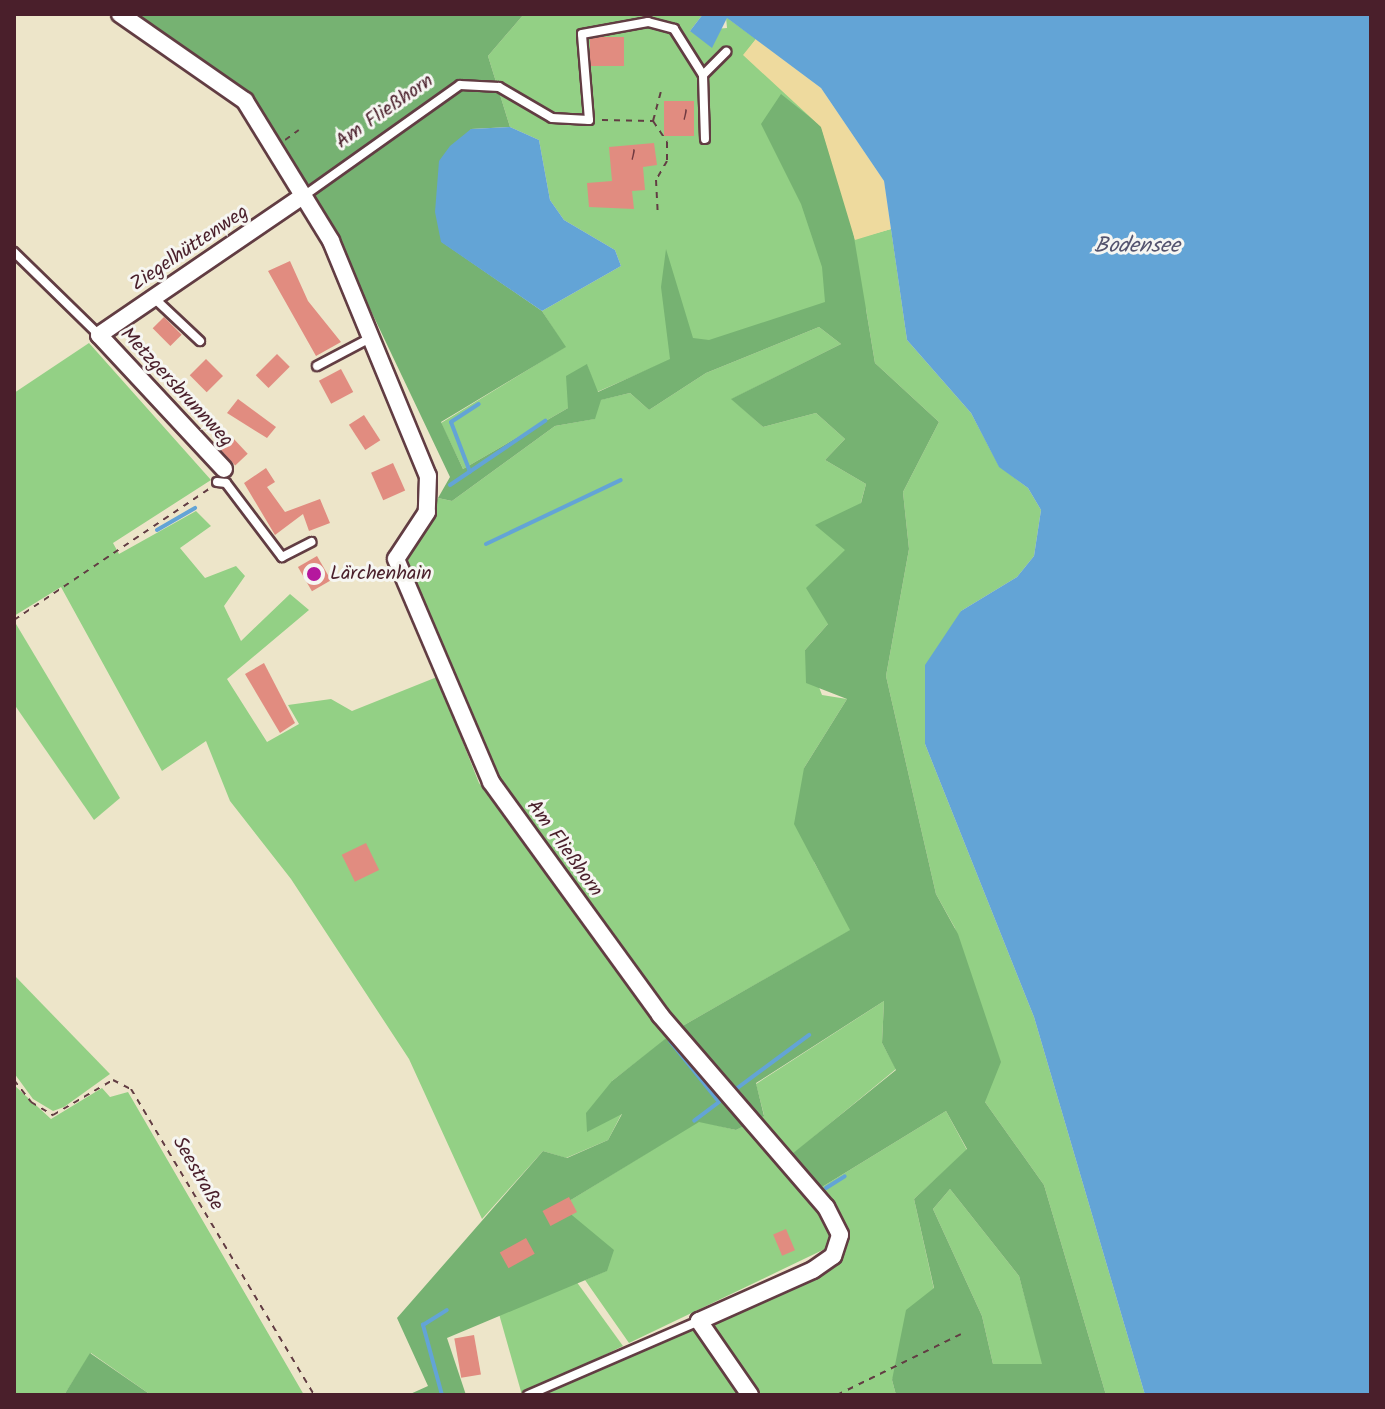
<!DOCTYPE html>
<html>
<head>
<meta charset="utf-8">
<style>
	body { margin:0 }
	#map { position:relative; width:1385px; height:1409px; overflow:hidden; background:#ede5c9; font-family:Kalam,sans-serif }
	div>[style] { position:absolute }
	.green>* { inset:0; background:#93d085 }
	.forest>* { inset:0; background:#76b272 }
	.sand>* { inset:0; background:#eeda9e }
	.water>* { inset:0; background:#63a4d6 }
	.stream>* { height:4px; margin:-2px; padding:0 2px; transform-origin:2px; border-radius:2px; background:#63a4d6 }
	.building>* { inset:0; background:#e18c80; transform-origin:0 0 }
	.path>* { height:2px; margin-top:-1px; transform-origin:0; background:repeating-linear-gradient(90deg,#623d43 0 6px,transparent 0 12px) }
	.roads { filter:drop-shadow(2px 0 #623d43) drop-shadow(-2px 0 #623d43) drop-shadow(0 2px #623d43) drop-shadow(0 -2px #623d43) }
	.service>* { height:8px; margin:-4px; padding:0 4px; transform-origin:4px; border-radius:4px; background:#fff }
	.minor>* { height:16px; margin:-8px; padding:0 8px; transform-origin:8px; border-radius:8px; background:#fff }
	.dots>* { width:22px; height:22px; translate:-50% -50%; box-sizing:border-box; border:4px solid #f6f6f2; border-radius:50% }
	span { translate:-50% -50%; white-space:nowrap; text-align:center; line-height:1.15; -webkit-text-stroke:6px #f6f6f2; paint-order:stroke }
	.number-label { font-size:16px; color:#703a40 }
	.number-label span { -webkit-text-stroke-width:0 }
	.street-label { font-size:20px; color:#4a1f2b }
	.poi-label { font-size:20px; color:#4a1f2b }
	.left { translate:0 -50%; text-align:left }
	.water-label { font-size:22px; color:#54546f; font-style:italic }
	.frame { position:absolute; inset:0; border:16px solid #4a1f2b; pointer-events:none }
</style>
</head>
<body>
<div id="map">
	<div class="green">
		<i style="clip-path:polygon(524px 14px,703px 14px,690px 31px,727px 28px,726px 17px,756px 39px,744px 55px,821px 126px,855px 239px,891px 229px,907px 340px,971px 413px,999px 466px,1028px 488px,1041px 510px,1034px 556px,1017px 577px,961px 611px,925px 744px,1034px 1017px,1145px 1395px,1106px 1395px,1044px 1185px,985px 1102px,955px 928px,936px 894px,886px 676px,909px 549px,903px 492px,939px 422px,875px 363px,866px 309px,670px 360px,597px 392px,587px 365px,568px 408px,463px 469px,441px 423px,565px 347px,542px 311px,621px 266px,615px 250px,564px 220px,550px 200px,539px 140px,510px 127px,488px 56px)"></i>
		<i style="clip-path:polygon(819px 327px,841px 344px,732px 399px,763px 427px,816px 413px,845px 439px,825px 460px,866px 484px,828px 624px,805px 650px,822px 695px,847px 699px,804px 768px,814px 862px,851px 930px,679px 1028px,495px 779px,405px 561px,438px 498px,452px 501px,555px 426px,594px 419px,600px 400px,630px 393px,649px 410px,706px 373px)"></i>
		<i style="clip-path:polygon(89px 343px,211px 480px,113px 543px,119px 554px,196px 511px,211px 526px,180px 548px,205px 578px,236px 566px,245px 576px,224px 606px,241px 641px,290px 594px,309px 610px,227px 679px,267px 742px,299px 724px,288px 705px,331px 699px,352px 711px,437px 677px,479px 783px,669px 1037px,612px 1081px,622px 1113px,608px 1140px,566px 1158px,543px 1151px,482px 1219px,409px 1059px,291px 879px,230px 801px,206px 741px,162px 771px,61px 587px,14px 616px,14px 393px)"></i>
		<i style="clip-path:polygon(16px 624px,120px 798px,94px 820px,14px 704px)"></i>
		<i style="clip-path:polygon(14px 975px,110px 1074px,64px 1107px,53px 1111px,33px 1099px,14px 1073px)"></i>
		<i style="clip-path:polygon(884px 1001px,882px 1043px,896px 1069px,793px 1154px,822px 1187px,946px 1111px,967px 1150px,914px 1199px,934px 1289px,892px 1380px,896px 1395px,759px 1395px,715px 1335px,714px 1317px,816px 1278px,838px 1260px,822px 1189px,819px 1213px,831px 1235px,829px 1247px,629px 1343px,585px 1280px,606px 1271px,561px 1206px,699px 1121px,736px 1130px,764px 1115px,756px 1084px)"></i>
		<i style="clip-path:polygon(14px 1085px,51px 1119px,102px 1088px,110px 1097px,128px 1092px,304px 1395px,151px 1395px,91px 1353px,64px 1395px,14px 1395px)"></i>
		<i style="clip-path:polygon(950px 1189px,1019px 1276px,1043px 1364px,993px 1364px,982px 1316px,933px 1209px)"></i>
		<i style="clip-path:polygon(576px 1281px,623px 1346px,522px 1395px,499px 1314px)"></i>
		<i style="clip-path:polygon(694px 1328px,745px 1395px,544px 1395px,630px 1354px)"></i>
	</div>
	<div class="forest">
		<i style="clip-path:polygon(evenodd,129px 14px,524px 14px,488px 56px,510px 127px,471px 129px,442px 242px,542px 311px,566px 347px,441px 422px,463px 469px,568px 408px,566px 376px,587px 364px,598px 392px,670px 359px,661px 287px,666px 249px,693px 338px,709px 340px,825px 302px,822px 267px,801px 204px,761px 124px,781px 94px,821px 126px,852px 225px,875px 363px,939px 422px,903px 492px,909px 549px,886px 676px,936px 894px,958px 934px,1001px 1062px,985px 1102px,1044px 1185px,1106px 1395px,896px 1395px,892px 1380px,906px 1310px,934px 1288px,914px 1199px,967px 1149px,946px 1111px,822px 1187px,792px 1154px,896px 1070px,882px 1043px,884px 1001px,756px 1083px,764px 1116px,736px 1130px,699px 1122px,561px 1206px,614px 1250px,607px 1271px,447px 1338px,466px 1395px,408px 1395px,428px 1386px,397px 1318px,543px 1151px,567px 1158px,608px 1140px,622px 1114px,587px 1132px,586px 1113px,612px 1081px,679px 1028px,850px 930px,794px 824px,804px 768px,847px 699px,806px 683px,805px 650px,828px 624px,806px 588px,845px 550px,815px 525px,861px 503px,866px 484px,825px 460px,845px 439px,816px 413px,763px 427px,731px 399px,841px 344px,819px 327px,706px 373px,649px 410px,630px 393px,601px 400px,595px 419px,555px 426px,452px 501px,438px 498px,450px 477px,342px 250px,246px 96px,129px 14px,950px 1189px,1019px 1276px,1042px 1364px,993px 1364px,982px 1316px,933px 1209px,950px 1189px)"></i>
		<i style="clip-path:polygon(90px 1353px,151px 1395px,64px 1395px)"></i>
	</div>
	<div class="sand">
		<i style="clip-path:polygon(756px 39px,821px 88px,884px 181px,891px 229px,855px 240px,821px 127px,743px 55px)"></i>
	</div>
	<div class="water">
		<i style="clip-path:polygon(703px 14px,1371px 14px,1371px 1395px,1145px 1395px,1034px 1017px,925px 744px,925px 665px,961px 611px,1017px 577px,1034px 556px,1041px 510px,1028px 488px,999px 467px,971px 413px,907px 340px,884px 181px,821px 88px,727px 18px,712px 48px,690px 31px)"></i>
		<i style="clip-path:polygon(510px 127px,539px 140px,550px 200px,564px 220px,615px 250px,621px 266px,542px 311px,441px 242px,435px 212px,439px 161px,450px 146px,471px 129px)"></i>
	</div>
	<div class="stream">
		<i style="left:470px;top:472px;width:53px;rotate:-110.8deg"></i>
		<i style="left:451px;top:422px;width:33px;rotate:-33deg"></i>
		<i style="left:450px;top:485px;width:115px;rotate:-34deg"></i>
		<i style="left:157px;top:530px;width:44px;rotate:-30.1deg"></i>
		<i style="left:486px;top:544px;width:149px;rotate:-25.4deg"></i>
		<i style="left:670px;top:1041px;width:78px;rotate:51.2deg"></i>
		<i style="left:719px;top:1102px;width:31px;rotate:143deg"></i>
		<i style="left:732px;top:1092px;width:96px;rotate:-36.5deg"></i>
		<i style="left:826px;top:1188px;width:22px;rotate:-32deg"></i>
		<i style="left:442px;top:1395px;width:73px;rotate:-105.2deg"></i>
		<i style="left:423px;top:1325px;width:28px;rotate:-32deg"></i>
	</div>
	<div class="building">
		<i style="left:624px;top:37px;width:29px;height:34px;rotate:90deg"></i>
		<i style="left:664px;top:101px;width:30px;height:35px"></i>
		<i style="clip-path:polygon(654px 143px,657px 165px,643px 167px,645px 190px,632px 191px,634px 209px,589px 207px,587px 183px,612px 181px,609px 147px)"></i>
		<i style="clip-path:polygon(290px 261px,308px 301px,341px 342px,316px 356px,268px 271px)"></i>
		<i style="left:164px;top:317px;width:25px;height:16px;rotate:45deg"></i>
		<i style="left:277px;top:354px;width:18px;height:30px;rotate:45deg"></i>
		<i style="left:206px;top:359px;width:24px;height:23px;rotate:45deg"></i>
		<i style="left:341px;top:369px;width:26px;height:25px;rotate:62deg"></i>
		<i style="clip-path:polygon(238px 399px,276px 427px,267px 438px,227px 413px)"></i>
		<i style="left:364px;top:415px;width:30px;height:18px;rotate:57deg"></i>
		<i style="left:232px;top:437px;width:23px;height:17px;rotate:47deg"></i>
		<i style="left:393px;top:463px;width:30px;height:24px;rotate:66deg"></i>
		<i style="clip-path:polygon(266px 468px,275px 482px,267px 487px,285px 512px,320px 499px,330px 523px,309px 531px,303px 514px,275px 535px,244px 483px)"></i>
		<i style="left:317px;top:556px;width:28px;height:22px;rotate:60deg"></i>
		<i style="clip-path:polygon(264px 663px,295px 723px,280px 733px,245px 674px)"></i>
		<i style="left:366px;top:843px;width:30px;height:27px;rotate:64deg"></i>
		<i style="left:569px;top:1197px;width:17px;height:30px;rotate:62deg"></i>
		<i style="left:786px;top:1229px;width:23px;height:14px;rotate:67deg"></i>
		<i style="left:526px;top:1238px;width:18px;height:30px;rotate:61deg"></i>
		<i style="left:474px;top:1335px;width:40px;height:20px;rotate:80deg"></i>
	</div>
	<div class="path">
		<i style="left:602px;top:120px;width:51px;rotate:1.1deg"></i>
		<i style="left:653px;top:121px;width:30px;rotate:-75deg"></i>
		<i style="left:653px;top:121px;width:25px;rotate:56deg"></i>
		<i style="left:667px;top:142px;width:19px;rotate:90deg"></i>
		<i style="left:667px;top:161px;width:22px;rotate:120deg"></i>
		<i style="left:656px;top:180px;width:35px;rotate:87deg"></i>
		<i style="left:285px;top:140px;width:17px;rotate:-36deg"></i>
		<i style="left:14px;top:620px;width:235px;rotate:-33.9deg"></i>
		<i style="left:14px;top:1080px;width:28px;rotate:52deg"></i>
		<i style="left:31px;top:1102px;width:26px;rotate:31deg"></i>
		<i style="left:53px;top:1115px;width:69px;rotate:-30.3deg"></i>
		<i style="left:113px;top:1080px;width:20px;rotate:27deg"></i>
		<i style="left:131px;top:1089px;width:357px;rotate:59.1deg"></i>
		<i style="left:837px;top:1395px;width:138px;rotate:-26.2deg"></i>
	</div>
	<div class="roads">
		<div class="service">
			<i style="left:705px;top:139px;width:64px;rotate:-91.8deg"></i>
			<i style="left:703px;top:75px;width:33px;rotate:-45deg"></i>
			<i style="left:305px;top:195px;width:190px;rotate:-35.4deg"></i>
			<i style="left:460px;top:85px;width:39px;rotate:3deg"></i>
			<i style="left:499px;top:87px;width:61px;rotate:30.3deg"></i>
			<i style="left:552px;top:118px;width:37px;rotate:3deg"></i>
			<i style="left:589px;top:120px;width:86px;rotate:-94.7deg"></i>
			<i style="left:582px;top:34px;width:67px;rotate:-10.3deg"></i>
			<i style="left:648px;top:22px;width:27px;rotate:15deg"></i>
			<i style="left:674px;top:29px;width:54px;rotate:57.8deg"></i>
			<i style="left:14px;top:252px;width:119px;rotate:44.3deg"></i>
			<i style="left:154px;top:298px;width:63px;rotate:43.1deg"></i>
			<i style="left:317px;top:366px;width:62px;rotate:-27.8deg"></i>
			<i style="left:217px;top:482px;width:9px;rotate:6deg"></i>
			<i style="left:226px;top:483px;width:93px;rotate:52.9deg"></i>
			<i style="left:282px;top:557px;width:33px;rotate:-27deg"></i>
			<i style="left:528px;top:1395px;width:186px;rotate:-23.4deg"></i>
		</div>
		<div class="minor">
			<i style="left:120px;top:14px;width:152px;rotate:34.8deg"></i>
			<i style="left:245px;top:101px;width:164px;rotate:58.4deg"></i>
			<i style="left:331px;top:241px;width:254px;rotate:67.6deg"></i>
			<i style="left:428px;top:476px;width:36px;rotate:92deg"></i>
			<i style="left:427px;top:512px;width:56px;rotate:123.4deg"></i>
			<i style="left:396px;top:559px;width:242px;rotate:66.9deg"></i>
			<i style="left:491px;top:782px;width:288px;rotate:54deg"></i>
			<i style="left:660px;top:1015px;width:254px;rotate:49.2deg"></i>
			<i style="left:826px;top:1207px;width:31px;rotate:63deg"></i>
			<i style="left:840px;top:1235px;width:22px;rotate:108deg"></i>
			<i style="left:833px;top:1256px;width:24px;rotate:145deg"></i>
			<i style="left:813px;top:1270px;width:125px;rotate:155.9deg"></i>
			<i style="left:699px;top:1321px;width:90px;rotate:55.4deg"></i>
			<i style="left:224px;top:469px;width:183px;rotate:-133deg"></i>
			<i style="left:99px;top:335px;width:248px;rotate:-34.3deg"></i>
		</div>
	</div>
	<div class="dots">
		<i style="left:314px;top:574px;background:#b5179e"></i>
	</div>
	<div class="number-label">
		<span style="left:685px;top:116px">1</span>
		<span style="left:633px;top:156px">1</span>
	</div>
	<div class="street-label">
		<span style="left:385px;top:112px;rotate:-35deg">Am Fließhorn</span>
		<span style="left:190px;top:249px;rotate:-34deg">Ziegelhüttenweg</span>
		<span style="left:176px;top:388px;rotate:47deg">Metzgersbrunnweg</span>
		<span style="left:564px;top:849px;rotate:54deg">Am Fließhorn</span>
		<span style="left:197px;top:1174px;rotate:60deg">Seestraße</span>
	</div>
	<div class="poi-label">
		<span class="left" style="left:330px;top:574px">Lärchenhain</span>
	</div>
	<div class="water-label">
		<span style="left:1137px;top:247px">Bodensee</span>
	</div>
	<div class="frame"></div>
</div>
</body>
</html>
